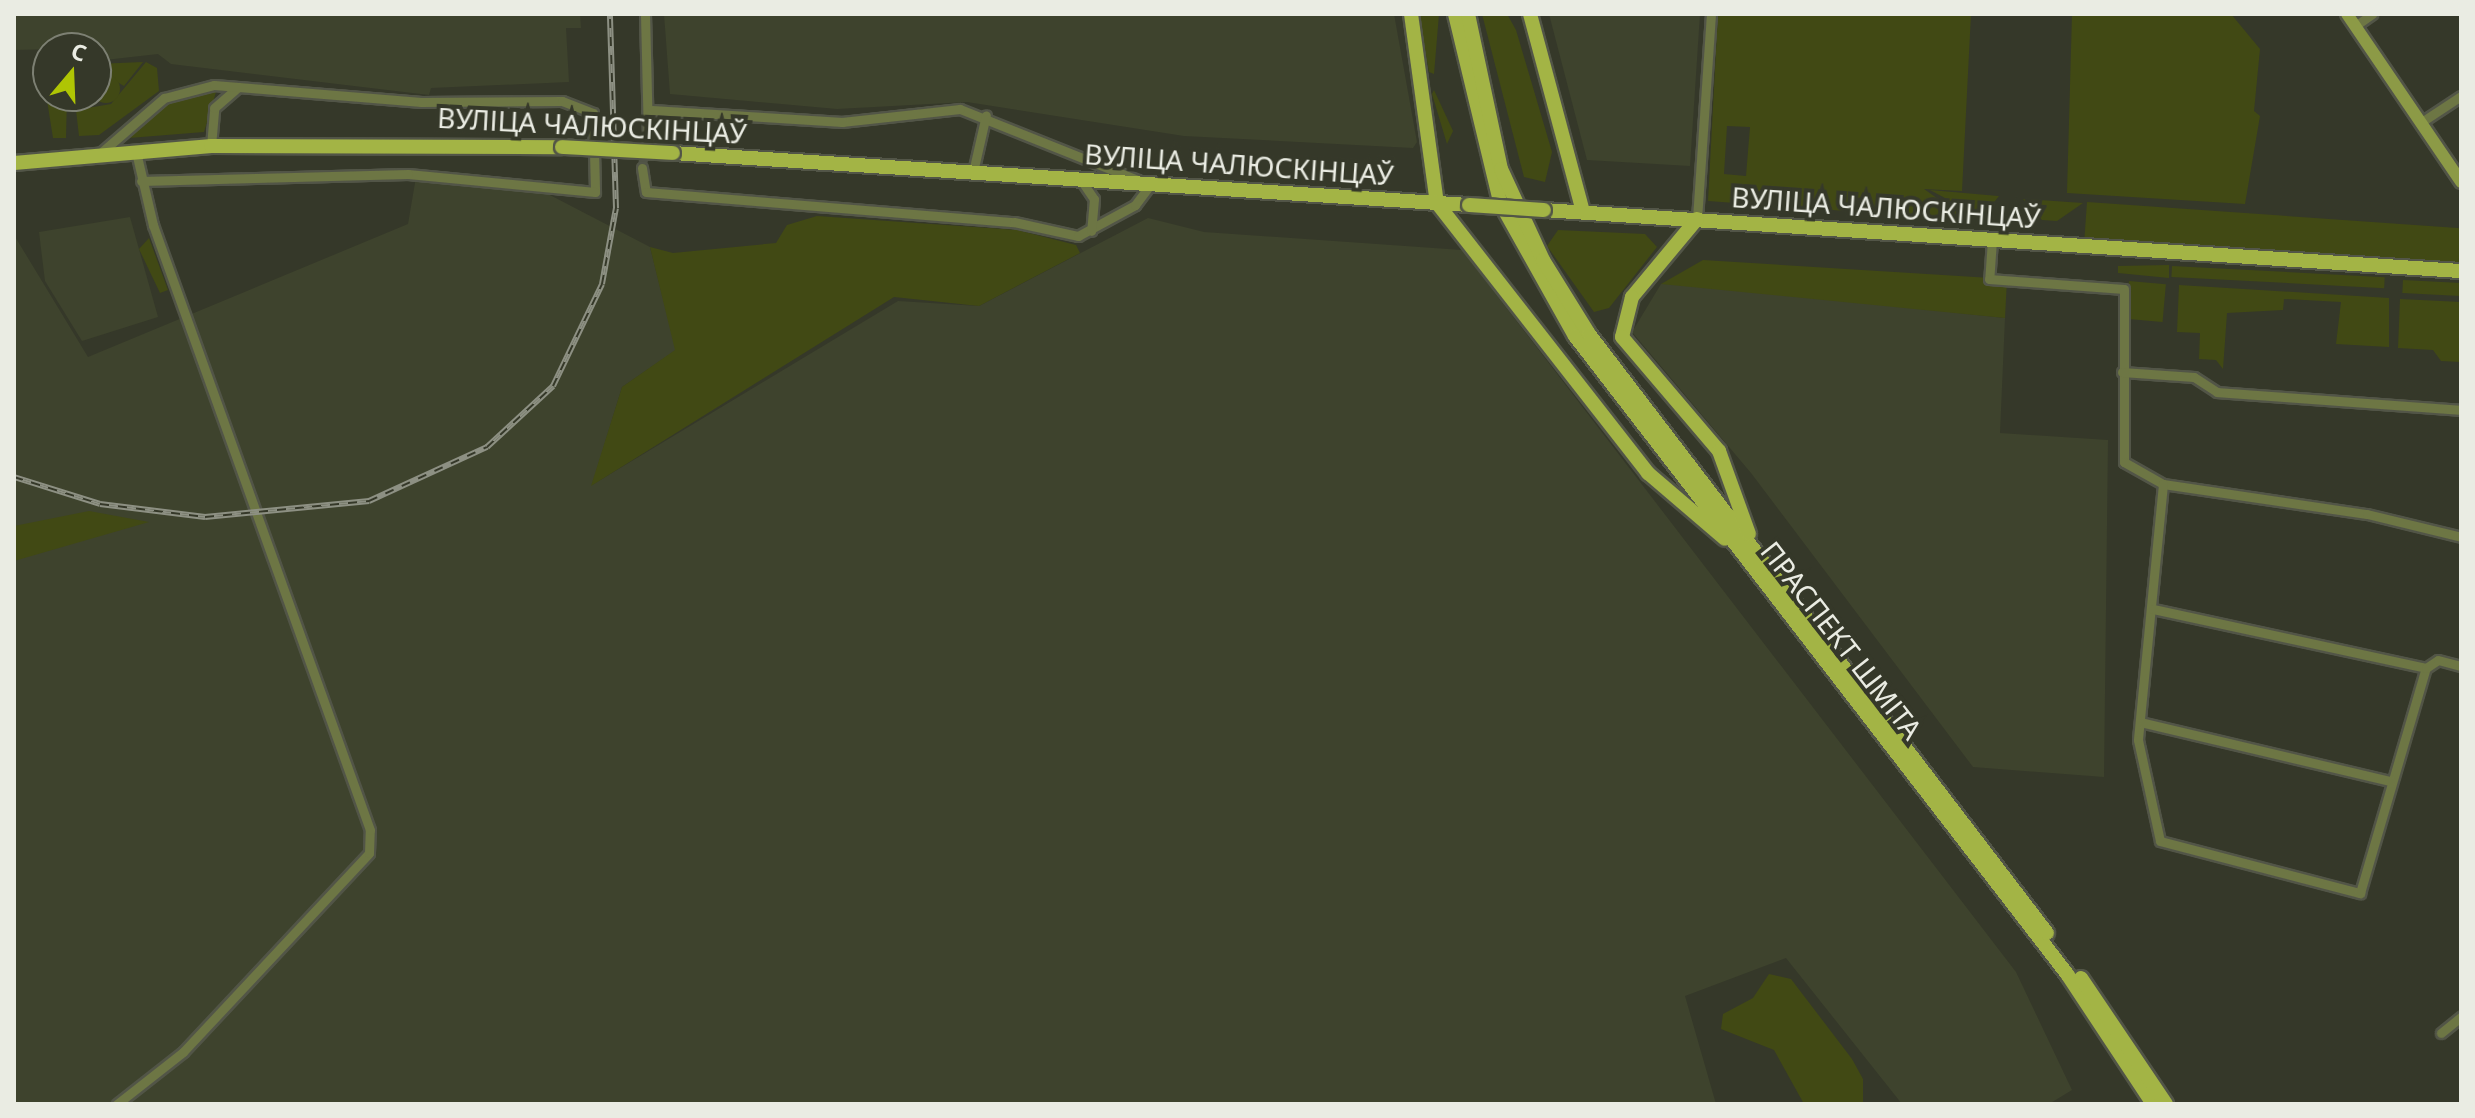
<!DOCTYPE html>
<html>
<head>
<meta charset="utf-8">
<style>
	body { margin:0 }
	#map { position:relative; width:2475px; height:1118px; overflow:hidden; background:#353829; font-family:"Noto Sans",sans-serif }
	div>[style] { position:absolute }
	.built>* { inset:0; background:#3e432d }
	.green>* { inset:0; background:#414914; transform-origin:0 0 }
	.round { border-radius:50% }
	.street-tunnel>* { height:9px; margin-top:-4.5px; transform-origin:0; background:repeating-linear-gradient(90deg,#505345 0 9px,transparent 0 13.5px) }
	.roads { filter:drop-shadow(2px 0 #525547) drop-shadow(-2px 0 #525547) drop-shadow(0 2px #525547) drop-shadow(0 -2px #525547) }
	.street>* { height:9px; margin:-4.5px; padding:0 4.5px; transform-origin:4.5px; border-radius:4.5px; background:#6d7644 }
	.secondary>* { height:12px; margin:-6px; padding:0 6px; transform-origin:6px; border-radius:6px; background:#8c9a46 }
	.primary>* { height:14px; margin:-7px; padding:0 7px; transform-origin:7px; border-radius:7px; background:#a3b445 }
	.rail>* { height:6px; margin-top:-3px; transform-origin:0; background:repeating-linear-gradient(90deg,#353829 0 9px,#8d9083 0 18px); box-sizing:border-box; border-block:2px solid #8d9083 }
	.bridges { filter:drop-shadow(2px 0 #525547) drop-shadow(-2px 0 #525547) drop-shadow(0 2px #525547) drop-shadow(0 -2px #525547) }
	.primary-bridge>* { height:14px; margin:-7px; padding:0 7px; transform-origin:7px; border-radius:7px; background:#a3b445 }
	span { translate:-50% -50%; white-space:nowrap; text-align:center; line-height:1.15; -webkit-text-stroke:8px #353829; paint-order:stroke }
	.street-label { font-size:28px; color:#eaece3 }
	.frame { position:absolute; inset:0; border:16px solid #eaece3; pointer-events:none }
	.north { position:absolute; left:32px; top:32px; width:80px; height:80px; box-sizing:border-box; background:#353829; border:2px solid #7d8073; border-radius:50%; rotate:19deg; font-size:22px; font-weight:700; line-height:32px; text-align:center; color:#eaece3 }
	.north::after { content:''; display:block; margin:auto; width:28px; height:36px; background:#afc504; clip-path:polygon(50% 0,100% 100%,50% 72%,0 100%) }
</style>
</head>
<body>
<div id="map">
	<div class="built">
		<i style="clip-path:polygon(14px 14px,580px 14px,581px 28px,566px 28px,569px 82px,431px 88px,429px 95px,171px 64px,158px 54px,96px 61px,96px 48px,14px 50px)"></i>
		<i style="clip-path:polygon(664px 14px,1394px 14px,1417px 142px,1413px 148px,1184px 136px,967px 102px,837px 109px,670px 94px)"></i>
		<i style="clip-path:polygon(1549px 14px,1700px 14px,1690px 166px,1587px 160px)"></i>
		<i style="clip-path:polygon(416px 177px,548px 194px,650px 247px,676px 350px,622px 387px,592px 485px,898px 301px,979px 306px,1148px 218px,1204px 232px,1462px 250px,2016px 972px,2072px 1090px,2049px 1104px,1902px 1104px,1786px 958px,1685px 996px,1716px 1104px,14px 1104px,14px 235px,88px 357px,408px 224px)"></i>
		<i style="clip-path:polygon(130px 217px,158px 317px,82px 341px,45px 281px,39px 232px)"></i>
		<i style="clip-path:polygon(1680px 283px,2005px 318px,2000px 433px,2108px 440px,2104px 777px,1973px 767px,1751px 473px,1632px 332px,1661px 284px)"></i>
	</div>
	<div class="green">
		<i style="clip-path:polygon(1419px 14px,1439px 14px,1434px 74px,1429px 72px)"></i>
		<i style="clip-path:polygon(1482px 14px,1507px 14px,1516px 30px,1552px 152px,1545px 182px,1524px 177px)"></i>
		<i style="clip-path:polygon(evenodd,1718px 14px,1971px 14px,1962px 191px,1924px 189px,1968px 220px,1708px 201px,1718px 14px,1727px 126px,1750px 127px,1746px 176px,1724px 174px,1727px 126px)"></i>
		<i style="clip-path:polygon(2072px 14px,2231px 14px,2260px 49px,2254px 111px,2260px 116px,2245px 204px,2067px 193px)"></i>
		<i style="clip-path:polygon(143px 62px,124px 86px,96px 70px,96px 64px)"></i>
		<i style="clip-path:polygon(146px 62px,157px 68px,159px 91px,99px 135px,79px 136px,76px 110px,111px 104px)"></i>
		<i style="clip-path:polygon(42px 69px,48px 69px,48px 96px,67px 96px,66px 138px,53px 138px)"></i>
		<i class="round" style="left:92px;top:75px;width:28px;height:28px"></i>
		<i style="clip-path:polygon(1434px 90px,1453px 131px,1447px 144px,1432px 94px)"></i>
		<i style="clip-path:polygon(192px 92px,216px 92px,204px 132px,129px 138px,167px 103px)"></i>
		<i style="clip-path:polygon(1930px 190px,1998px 196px,1999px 196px,1987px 211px,1973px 213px)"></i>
		<i style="clip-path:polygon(2023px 199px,2083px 203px,2057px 221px,2042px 220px)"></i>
		<i style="left:2087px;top:202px;width:375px;height:46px;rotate:4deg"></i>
		<i style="clip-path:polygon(817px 216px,1017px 230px,1076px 245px,1080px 253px,979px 306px,894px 297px,591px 486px,622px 387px,675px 350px,650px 247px,673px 253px,776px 243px,787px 225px)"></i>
		<i style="clip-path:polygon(1558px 230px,1645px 234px,1657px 247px,1609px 308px,1594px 312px,1547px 246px)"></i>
		<i style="clip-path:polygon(149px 238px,168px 290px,160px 293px,139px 249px)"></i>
		<i style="clip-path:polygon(1703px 260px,2007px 279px,2005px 318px,1661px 284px)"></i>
		<i style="clip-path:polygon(2169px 265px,2169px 278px,2118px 273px,2118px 266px)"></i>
		<i style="left:2172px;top:266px;width:213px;height:11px;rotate:3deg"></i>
		<i style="left:2403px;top:280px;width:58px;height:13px;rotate:3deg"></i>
		<i style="left:2129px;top:281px;width:37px;height:38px;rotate:5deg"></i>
		<i style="clip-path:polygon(2179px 285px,2389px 298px,2389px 347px,2336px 344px,2341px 302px,2284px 299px,2283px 310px,2227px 313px,2223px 369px,2216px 360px,2199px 359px,2200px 333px,2177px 332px)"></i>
		<i style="clip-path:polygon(2400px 299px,2461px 302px,2461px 362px,2441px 361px,2433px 350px,2398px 348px)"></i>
		<i style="clip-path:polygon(89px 511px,149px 522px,14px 561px,14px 526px)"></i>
		<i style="clip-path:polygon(1769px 974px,1791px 979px,1852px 1059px,1863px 1079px,1863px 1104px,1804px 1104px,1774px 1050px,1721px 1029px,1723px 1014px,1753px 998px)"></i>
	</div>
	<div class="street-tunnel">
		<i style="left:642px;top:168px;width:34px;rotate:-80deg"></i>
	</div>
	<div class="roads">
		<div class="street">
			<i style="left:645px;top:14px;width:121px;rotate:88.6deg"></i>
			<i style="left:2355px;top:26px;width:21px;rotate:-35deg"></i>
			<i style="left:2420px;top:123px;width:49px;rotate:-33.4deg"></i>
			<i style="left:211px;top:146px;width:38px;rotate:-85deg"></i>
			<i style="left:214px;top:108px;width:32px;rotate:-41deg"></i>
			<i style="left:97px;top:156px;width:89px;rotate:-40.9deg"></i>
			<i style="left:164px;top:98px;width:52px;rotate:-14.6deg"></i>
			<i style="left:214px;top:85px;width:208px;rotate:4.7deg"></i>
			<i style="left:421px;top:102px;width:141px;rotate:-0.4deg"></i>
			<i style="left:562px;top:101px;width:33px;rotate:21deg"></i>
			<i style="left:593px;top:113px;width:79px;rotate:88.5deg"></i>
			<i style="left:595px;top:192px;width:188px;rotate:-174.5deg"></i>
			<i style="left:408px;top:174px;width:267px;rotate:178.5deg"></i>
			<i style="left:642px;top:168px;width:24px;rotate:81deg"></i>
			<i style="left:646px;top:192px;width:369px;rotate:4.7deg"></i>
			<i style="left:1014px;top:222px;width:66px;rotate:12.3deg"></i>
			<i style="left:1078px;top:236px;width:65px;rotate:-28.5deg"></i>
			<i style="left:1135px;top:205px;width:25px;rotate:-53deg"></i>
			<i style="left:1150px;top:185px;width:205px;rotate:-158.2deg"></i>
			<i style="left:960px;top:109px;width:119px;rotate:173.7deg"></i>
			<i style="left:842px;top:122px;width:190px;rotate:-176.4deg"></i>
			<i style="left:973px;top:172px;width:58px;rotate:-77.2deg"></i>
			<i style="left:1081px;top:180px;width:23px;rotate:56deg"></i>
			<i style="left:1094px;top:199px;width:32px;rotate:95deg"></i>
			<i style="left:1697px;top:219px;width:205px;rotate:-86.1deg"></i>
			<i style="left:1992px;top:240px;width:39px;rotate:94deg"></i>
			<i style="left:1989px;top:279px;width:135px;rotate:4.2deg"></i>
			<i style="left:2124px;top:289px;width:173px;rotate:90deg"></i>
			<i style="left:2124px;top:462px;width:45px;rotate:29.4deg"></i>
			<i style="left:2163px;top:484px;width:206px;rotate:8.4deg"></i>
			<i style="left:2367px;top:514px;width:97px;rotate:13.7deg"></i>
			<i style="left:2122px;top:372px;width:72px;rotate:4deg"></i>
			<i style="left:2194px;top:377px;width:27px;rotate:33deg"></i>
			<i style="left:2217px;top:392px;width:245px;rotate:4.2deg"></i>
			<i style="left:2163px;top:484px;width:257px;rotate:95.6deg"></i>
			<i style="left:2138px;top:740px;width:103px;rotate:77.7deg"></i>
			<i style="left:2160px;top:841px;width:207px;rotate:14.6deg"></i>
			<i style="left:2360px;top:893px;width:234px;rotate:-73.7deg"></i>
			<i style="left:2153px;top:609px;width:279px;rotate:12.2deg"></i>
			<i style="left:2426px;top:668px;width:14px;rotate:-34deg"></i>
			<i style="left:2438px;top:660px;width:24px;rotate:15deg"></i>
			<i style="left:2144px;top:723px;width:253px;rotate:13.3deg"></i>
			<i style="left:2441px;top:1033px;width:26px;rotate:-39deg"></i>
			<i style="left:117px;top:1104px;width:84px;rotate:-38.2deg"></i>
			<i style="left:183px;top:1052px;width:272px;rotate:-46.9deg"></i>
			<i style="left:369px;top:853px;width:23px;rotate:-88deg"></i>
			<i style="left:370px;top:830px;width:643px;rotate:-109.73deg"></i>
			<i style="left:153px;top:225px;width:75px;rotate:-103.1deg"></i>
		</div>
		<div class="secondary">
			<i style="left:2347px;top:14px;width:203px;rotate:55.8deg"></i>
		</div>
		<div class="primary">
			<i style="left:1411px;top:14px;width:191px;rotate:82.2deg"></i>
			<i style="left:1437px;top:203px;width:343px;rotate:52deg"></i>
			<i style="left:1648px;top:473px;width:101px;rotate:40.6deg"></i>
			<i style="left:1455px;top:14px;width:193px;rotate:76.5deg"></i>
			<i style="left:1500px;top:202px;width:154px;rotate:60.8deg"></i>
			<i style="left:1575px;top:336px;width:806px;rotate:52.36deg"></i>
			<i style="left:2067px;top:974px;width:156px;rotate:56.5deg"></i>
			<i style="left:1468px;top:14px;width:158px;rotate:78deg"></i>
			<i style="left:1501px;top:169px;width:100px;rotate:65.2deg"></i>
			<i style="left:1543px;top:260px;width:87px;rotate:58.1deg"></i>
			<i style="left:1589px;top:334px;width:754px;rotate:52.6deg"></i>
			<i style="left:1530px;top:14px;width:205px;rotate:75deg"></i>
			<i style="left:673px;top:153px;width:798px;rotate:3.74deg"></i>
			<i style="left:14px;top:163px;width:198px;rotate:-4.9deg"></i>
			<i style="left:211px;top:146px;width:351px;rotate:0.2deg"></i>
			<i style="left:1544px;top:210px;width:919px;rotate:3.81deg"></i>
			<i style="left:1697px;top:219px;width:102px;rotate:129.8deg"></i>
			<i style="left:1632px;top:297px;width:41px;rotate:104deg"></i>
			<i style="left:1622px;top:337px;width:150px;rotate:49.6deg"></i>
			<i style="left:1719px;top:451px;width:88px;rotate:70.1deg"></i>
			<i style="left:2081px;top:978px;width:152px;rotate:56deg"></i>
		</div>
	</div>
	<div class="rail">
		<i style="left:14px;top:477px;width:90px;rotate:17.4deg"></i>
		<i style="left:100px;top:504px;width:106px;rotate:7.1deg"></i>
		<i style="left:205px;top:517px;width:165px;rotate:-5.6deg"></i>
		<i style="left:369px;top:501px;width:130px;rotate:-24.6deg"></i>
		<i style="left:487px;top:447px;width:90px;rotate:-42.7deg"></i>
		<i style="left:553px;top:386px;width:113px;rotate:-64.3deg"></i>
		<i style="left:602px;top:284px;width:77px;rotate:-79.6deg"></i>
		<i style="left:616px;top:208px;width:194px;rotate:-91.8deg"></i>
	</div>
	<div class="bridges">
		<div class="primary-bridge">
			<i style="left:562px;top:147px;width:111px;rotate:3.1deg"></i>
			<i style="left:1469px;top:205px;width:75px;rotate:3.8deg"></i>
		</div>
	</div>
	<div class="street-label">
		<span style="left:592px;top:125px;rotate:3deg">ВУЛІЦА ЧАЛЮСКІНЦАЎ</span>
		<span style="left:1239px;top:164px;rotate:4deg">ВУЛІЦА ЧАЛЮСКІНЦАЎ</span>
		<span style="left:1886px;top:207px;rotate:4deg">ВУЛІЦА ЧАЛЮСКІНЦАЎ</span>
		<span style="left:1842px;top:640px;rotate:52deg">ПРАСПЕКТ ШМІТА</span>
	</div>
	<div class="frame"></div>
	<div class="north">С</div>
</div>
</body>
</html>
